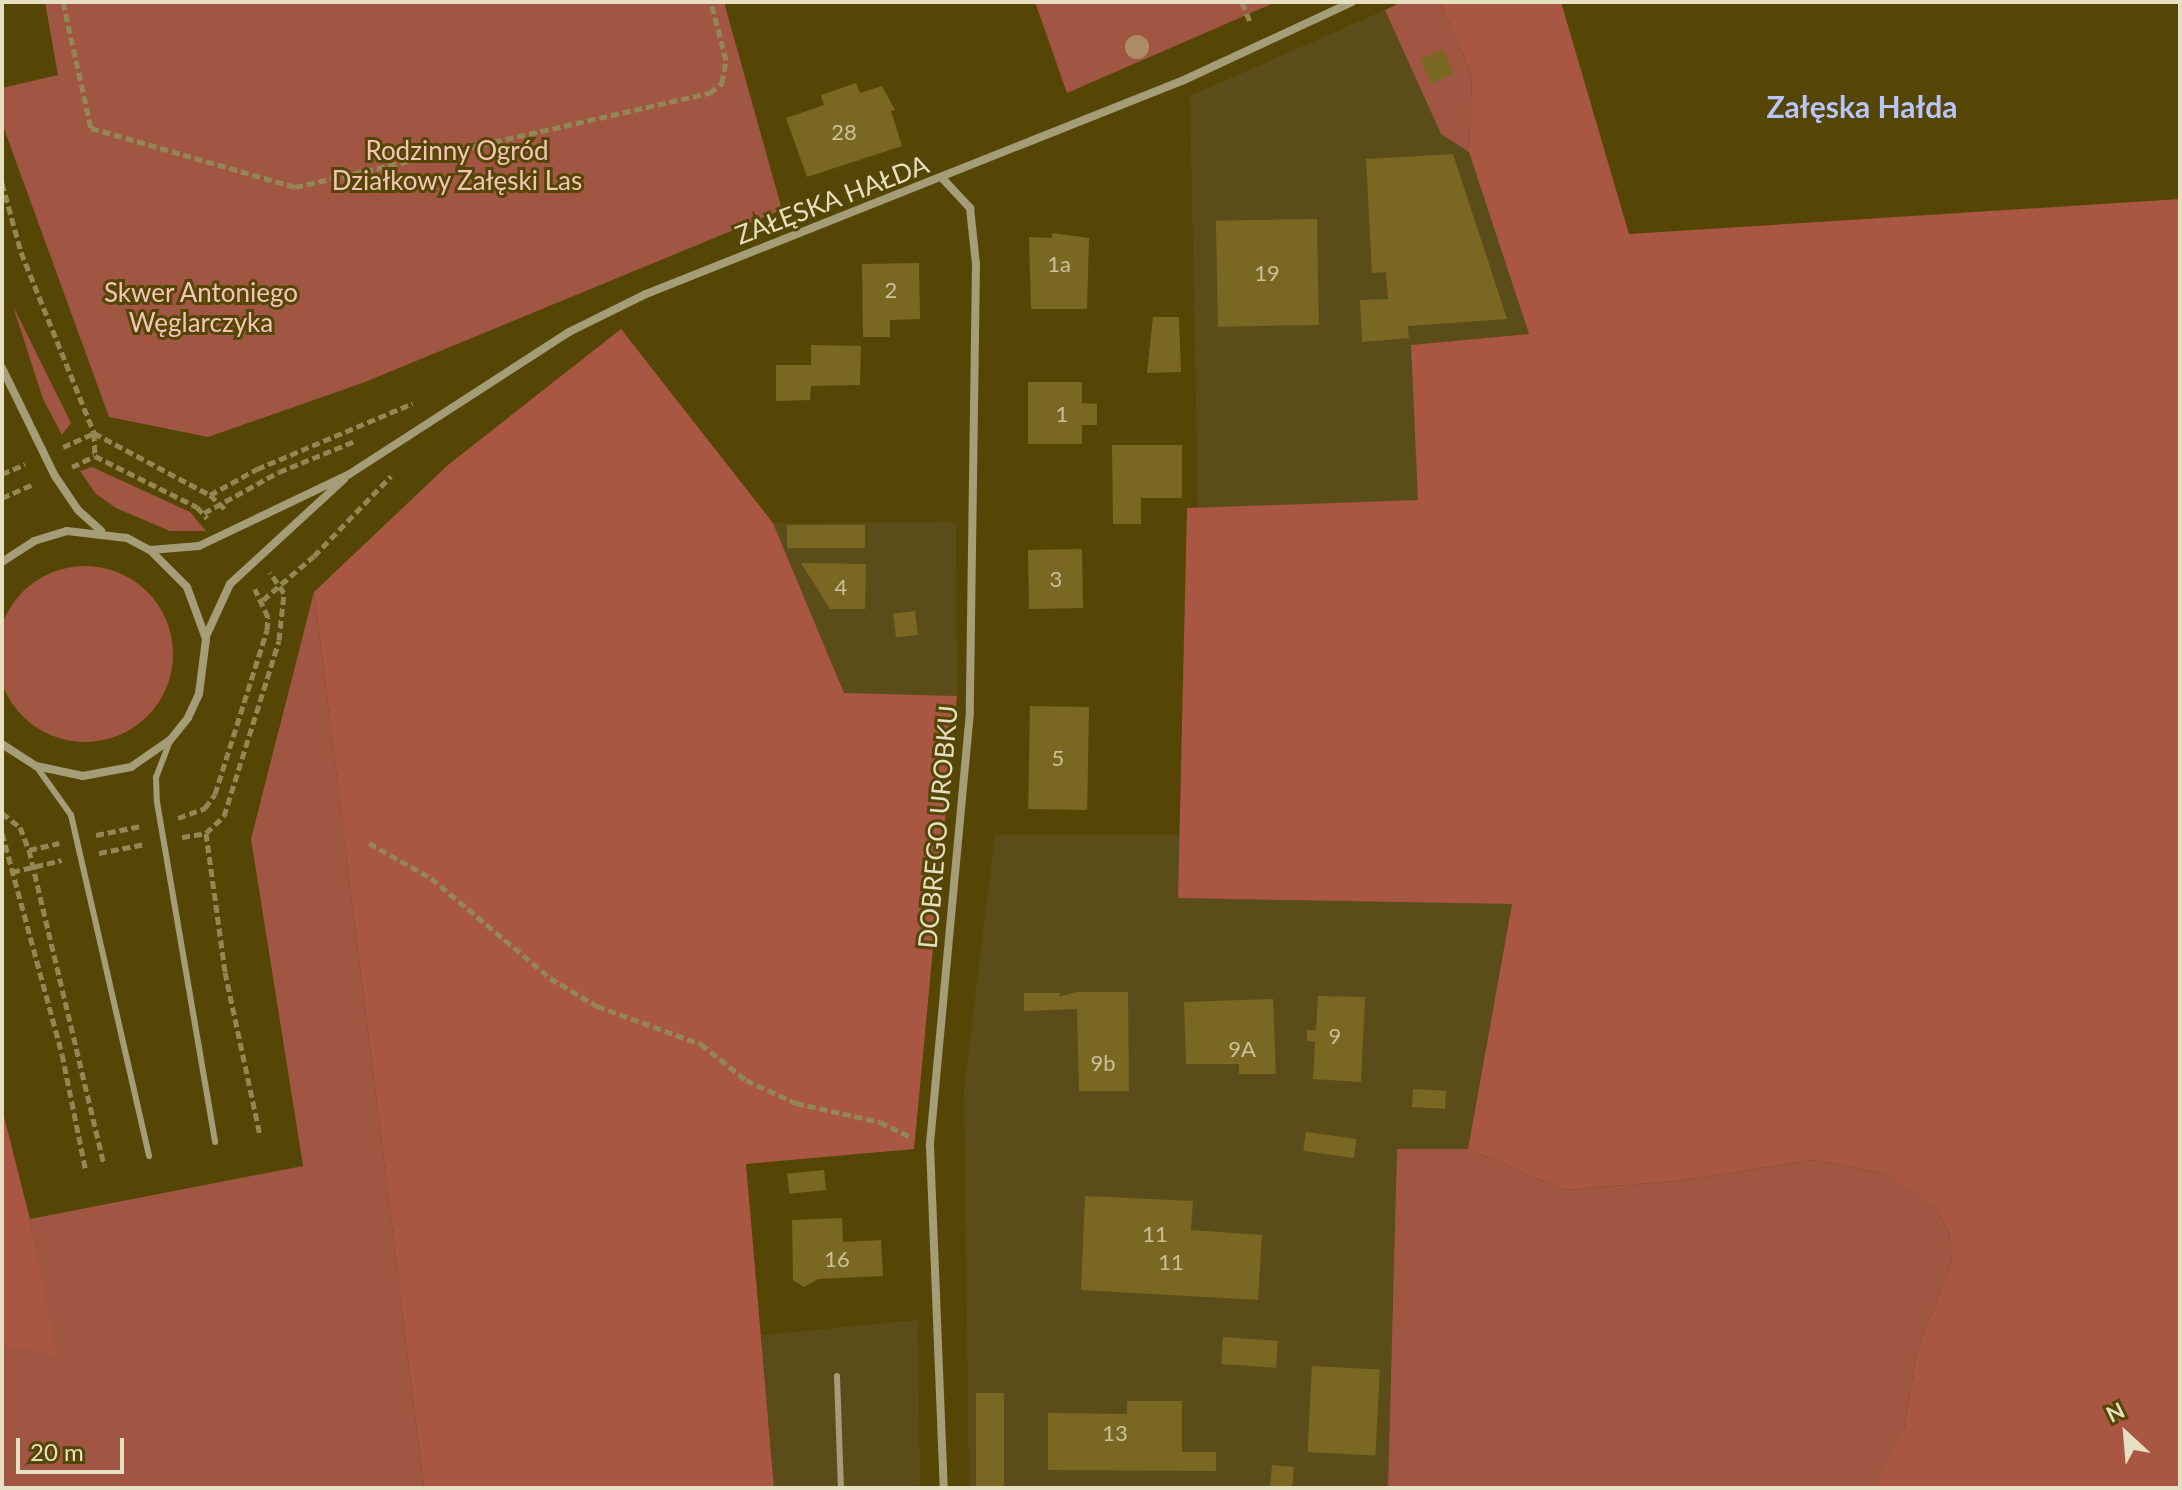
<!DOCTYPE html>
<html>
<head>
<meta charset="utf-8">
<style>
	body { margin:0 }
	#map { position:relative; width:2182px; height:1490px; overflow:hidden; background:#554605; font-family:Lato,sans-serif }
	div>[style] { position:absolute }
	.built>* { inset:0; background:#5a4d19 }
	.green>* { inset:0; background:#a15644 }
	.round { border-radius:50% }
	.forest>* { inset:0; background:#a95642 }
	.building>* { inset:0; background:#7a6822; transform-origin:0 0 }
	.path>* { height:5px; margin-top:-2.5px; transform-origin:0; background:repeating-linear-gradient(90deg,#928755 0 8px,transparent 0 12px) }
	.lane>* { height:6px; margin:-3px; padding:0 3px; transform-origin:3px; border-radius:3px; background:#a59c78 }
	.street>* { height:8px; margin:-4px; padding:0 4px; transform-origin:4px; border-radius:4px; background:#a59c78 }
	.trees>* { width:24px; height:24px; margin:-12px; border-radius:50%; background:#ac8b67 }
	span { translate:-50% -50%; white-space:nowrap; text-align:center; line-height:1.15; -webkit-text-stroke:6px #554605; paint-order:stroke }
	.number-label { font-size:22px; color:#cbc199 }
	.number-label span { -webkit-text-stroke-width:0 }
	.park-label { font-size:26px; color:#f4c4b8 }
	.street-label { font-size:26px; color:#e6dfc1 }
	.quarter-label { font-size:30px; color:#b8c4fc; font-weight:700 }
	.frame { position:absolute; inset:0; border:4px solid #e6dfc1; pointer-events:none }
	.north { position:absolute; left:2086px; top:1394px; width:80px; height:80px; -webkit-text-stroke:6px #554605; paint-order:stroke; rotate:334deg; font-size:22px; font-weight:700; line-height:32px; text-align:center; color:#e6dfc1 }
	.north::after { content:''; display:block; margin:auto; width:28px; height:36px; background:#e6dfc1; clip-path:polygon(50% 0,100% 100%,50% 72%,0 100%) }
	.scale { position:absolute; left:16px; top:1438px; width:108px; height:36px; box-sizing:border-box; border:4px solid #e6dfc1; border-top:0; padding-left:10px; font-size:24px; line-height:28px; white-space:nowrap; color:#e6dfc1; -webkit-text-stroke:6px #554605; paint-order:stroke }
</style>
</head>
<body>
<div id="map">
	<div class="built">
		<i style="clip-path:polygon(1385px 10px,1441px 133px,1469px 152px,1529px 334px,1412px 345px,1419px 500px,1198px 508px,1190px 96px)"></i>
		<i style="clip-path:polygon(956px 522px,957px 696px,844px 694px,773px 523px)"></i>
		<i style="clip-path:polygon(995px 835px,1180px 835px,1179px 898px,1512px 904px,1468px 1149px,1397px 1149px,1388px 1488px,969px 1488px,964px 1089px)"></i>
		<i style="clip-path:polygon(918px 1320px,920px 1488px,774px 1488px,761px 1335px)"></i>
	</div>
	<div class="green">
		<i style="clip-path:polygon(45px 2px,724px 2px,782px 210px,365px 382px,208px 437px,109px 417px,2px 123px,2px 88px,58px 75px)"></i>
		<i style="clip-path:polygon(1035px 2px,1276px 2px,1067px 93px)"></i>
		<i style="clip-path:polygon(1402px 2px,1440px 2px,1472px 75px,1469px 152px,1441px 134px,1385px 10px)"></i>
		<i style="clip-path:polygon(13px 306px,71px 423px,62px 435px,43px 399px)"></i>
		<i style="clip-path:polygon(92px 467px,190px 512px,206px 531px,170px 531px,116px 508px,96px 494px,80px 471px)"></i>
		<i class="round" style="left:-3px;top:566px;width:176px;height:176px"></i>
		<i style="clip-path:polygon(314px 592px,424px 1488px,2px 1488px,2px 1346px,56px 1355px,30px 1219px,303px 1166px,251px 839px)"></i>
		<i style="clip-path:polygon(1397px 1149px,1468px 1149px,1564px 1190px,1676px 1181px,1814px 1160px,1886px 1174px,1917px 1190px,1934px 1205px,1949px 1232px,1952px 1261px,1917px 1352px,1904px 1428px,1887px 1472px,1875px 1488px,1388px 1488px)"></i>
	</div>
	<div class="forest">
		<i style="clip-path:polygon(1440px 2px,1561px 2px,1629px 234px,2180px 199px,2180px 1488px,1875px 1488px,1904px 1428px,1917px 1352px,1952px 1261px,1949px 1232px,1934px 1205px,1886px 1174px,1814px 1160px,1676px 1181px,1564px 1190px,1468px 1149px,1512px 904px,1178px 898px,1187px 508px,1418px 500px,1411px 345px,1529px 334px,1469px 152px,1472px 75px)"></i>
		<i style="clip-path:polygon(621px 329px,773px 523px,844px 693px,957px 696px,914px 1149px,746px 1164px,774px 1488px,424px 1488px,314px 592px,448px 465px)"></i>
		<i style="clip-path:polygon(2px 1109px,30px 1219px,57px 1356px,2px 1346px)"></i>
	</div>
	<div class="building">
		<i style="left:1443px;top:49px;width:27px;height:25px;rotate:66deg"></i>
		<i style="clip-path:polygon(856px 83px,860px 93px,882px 86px,895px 110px,891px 111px,902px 146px,807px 177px,786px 118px,824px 105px,821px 95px)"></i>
		<i style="clip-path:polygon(1453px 154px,1507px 319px,1408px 326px,1409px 338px,1362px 342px,1360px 300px,1388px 299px,1386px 272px,1372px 273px,1366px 159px)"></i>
		<i style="left:1317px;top:219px;width:106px;height:101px;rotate:89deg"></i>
		<i style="clip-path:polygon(1052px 233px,1089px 238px,1087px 309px,1031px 309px,1029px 237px,1052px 238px)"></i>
		<i style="clip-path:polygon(919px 263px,920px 319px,890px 320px,890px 337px,863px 337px,862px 264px)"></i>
		<i style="clip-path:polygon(1153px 317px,1179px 317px,1181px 372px,1147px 373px)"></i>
		<i style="clip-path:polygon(811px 345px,861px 346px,860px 385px,811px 386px,810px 400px,776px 401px,776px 365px,811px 365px)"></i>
		<i style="clip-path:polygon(1028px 382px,1082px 382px,1082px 403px,1097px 404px,1097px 425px,1082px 425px,1082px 444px,1028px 444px)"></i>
		<i style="clip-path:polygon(1112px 445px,1182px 445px,1182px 498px,1141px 498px,1141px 524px,1113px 524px)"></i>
		<i style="left:787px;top:525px;width:78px;height:23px"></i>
		<i style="left:1082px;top:549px;width:59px;height:54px;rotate:89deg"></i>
		<i style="clip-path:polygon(801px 563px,866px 564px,865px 609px,830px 609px)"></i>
		<i style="left:915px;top:611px;width:24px;height:22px;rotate:83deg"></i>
		<i style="left:1030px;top:706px;width:59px;height:103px;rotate:1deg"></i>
		<i style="clip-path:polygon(1076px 992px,1128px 992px,1129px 1091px,1079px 1091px,1077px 1009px,1024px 1011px,1024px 993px,1060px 993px,1059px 997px)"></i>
		<i style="clip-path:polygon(1318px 996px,1365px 997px,1361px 1082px,1313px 1079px,1315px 1042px,1307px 1041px,1307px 1030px,1316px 1030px)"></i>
		<i style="clip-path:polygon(1273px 999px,1276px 1074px,1239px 1074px,1239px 1064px,1186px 1064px,1184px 1002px)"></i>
		<i style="left:1413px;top:1089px;width:33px;height:18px;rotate:3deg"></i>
		<i style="left:1306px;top:1132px;width:51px;height:19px;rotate:8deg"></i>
		<i style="left:824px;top:1170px;width:20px;height:37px;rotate:84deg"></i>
		<i style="clip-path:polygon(1085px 1196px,1193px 1201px,1191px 1230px,1262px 1235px,1258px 1300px,1081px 1290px)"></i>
		<i style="clip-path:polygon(842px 1218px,843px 1242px,881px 1240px,883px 1276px,818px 1279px,804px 1287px,793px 1280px,792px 1220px)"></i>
		<i style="left:1223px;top:1337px;width:55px;height:27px;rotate:4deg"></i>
		<i style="left:1312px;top:1366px;width:68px;height:86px;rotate:3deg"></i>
		<i style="left:976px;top:1393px;width:28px;height:94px"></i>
		<i style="clip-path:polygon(1127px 1401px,1182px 1401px,1182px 1452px,1216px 1452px,1216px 1471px,1048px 1470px,1048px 1413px,1127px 1414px)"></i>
		<i style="left:1272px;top:1465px;width:22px;height:23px;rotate:5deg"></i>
	</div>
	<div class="path">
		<i style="left:63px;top:2px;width:129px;rotate:77.5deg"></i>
		<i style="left:91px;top:128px;width:212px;rotate:16.1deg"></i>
		<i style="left:295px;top:187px;width:426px;rotate:-12.8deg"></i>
		<i style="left:710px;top:93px;width:16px;rotate:-40deg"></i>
		<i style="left:722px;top:83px;width:23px;rotate:-80deg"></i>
		<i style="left:726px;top:60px;width:60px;rotate:-104.5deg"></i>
		<i style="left:1242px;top:2px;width:24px;rotate:68deg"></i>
		<i style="left:2px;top:183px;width:72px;rotate:74.6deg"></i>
		<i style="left:21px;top:252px;width:195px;rotate:68deg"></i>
		<i style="left:94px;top:433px;width:23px;rotate:88deg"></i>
		<i style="left:63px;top:447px;width:34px;rotate:-24deg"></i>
		<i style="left:94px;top:433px;width:132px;rotate:28.1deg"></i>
		<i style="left:210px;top:495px;width:21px;rotate:43deg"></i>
		<i style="left:72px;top:467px;width:25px;rotate:-26deg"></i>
		<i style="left:95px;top:456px;width:114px;rotate:26.6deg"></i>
		<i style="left:197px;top:507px;width:15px;rotate:48deg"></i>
		<i style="left:2px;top:474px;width:25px;rotate:-23deg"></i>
		<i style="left:210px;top:495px;width:54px;rotate:-29deg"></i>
		<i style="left:257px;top:469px;width:169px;rotate:-22.9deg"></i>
		<i style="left:2px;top:498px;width:35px;rotate:-24deg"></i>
		<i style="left:204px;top:513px;width:85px;rotate:-28.7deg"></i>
		<i style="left:279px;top:472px;width:82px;rotate:-22.2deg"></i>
		<i style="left:263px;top:600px;width:67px;rotate:-40.8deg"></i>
		<i style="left:314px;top:556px;width:111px;rotate:-46.1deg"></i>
		<i style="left:2px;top:813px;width:23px;rotate:38deg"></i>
		<i style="left:20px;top:827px;width:25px;rotate:69deg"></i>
		<i style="left:29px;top:850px;width:324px;rotate:76.6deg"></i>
		<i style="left:178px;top:818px;width:29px;rotate:-20deg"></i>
		<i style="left:205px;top:808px;width:17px;rotate:-54deg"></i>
		<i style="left:215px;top:794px;width:172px;rotate:-72.4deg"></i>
		<i style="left:267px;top:630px;width:13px;rotate:-86deg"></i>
		<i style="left:268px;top:617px;width:31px;rotate:-115deg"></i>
		<i style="left:2px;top:833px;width:229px;rotate:74.8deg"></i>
		<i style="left:62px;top:1054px;width:120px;rotate:78.5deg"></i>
		<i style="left:206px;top:833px;width:140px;rotate:82.2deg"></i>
		<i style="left:225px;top:972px;width:167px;rotate:77.9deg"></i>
		<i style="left:96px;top:835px;width:46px;rotate:-11.3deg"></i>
		<i style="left:182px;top:837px;width:24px;rotate:-9deg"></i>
		<i style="left:206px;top:833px;width:25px;rotate:-43deg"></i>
		<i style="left:224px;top:816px;width:184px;rotate:-72.6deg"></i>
		<i style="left:279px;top:640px;width:47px;rotate:-83.9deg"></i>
		<i style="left:284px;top:593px;width:25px;rotate:-124deg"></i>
		<i style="left:369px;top:843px;width:71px;rotate:29.4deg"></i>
		<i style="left:431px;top:878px;width:155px;rotate:40deg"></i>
		<i style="left:550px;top:978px;width:55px;rotate:30.8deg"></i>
		<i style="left:597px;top:1006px;width:111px;rotate:20.1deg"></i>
		<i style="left:701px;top:1044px;width:58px;rotate:38.7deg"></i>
		<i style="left:746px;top:1080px;width:55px;rotate:24.7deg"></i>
		<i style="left:796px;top:1103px;width:86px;rotate:12.7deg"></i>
		<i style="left:880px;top:1122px;width:32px;rotate:26deg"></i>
		<i style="left:29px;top:850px;width:31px;rotate:-13deg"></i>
		<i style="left:99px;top:853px;width:47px;rotate:-11.1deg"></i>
		<i style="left:12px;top:872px;width:51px;rotate:-13.5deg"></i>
	</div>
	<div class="lane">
		<i style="left:170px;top:741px;width:39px;rotate:111deg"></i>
		<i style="left:156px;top:777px;width:25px;rotate:88deg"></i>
		<i style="left:157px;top:802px;width:345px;rotate:80.3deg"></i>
		<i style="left:36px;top:766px;width:60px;rotate:54.5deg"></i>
		<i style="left:71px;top:815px;width:350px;rotate:77.1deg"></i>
		<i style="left:837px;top:1376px;width:112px;rotate:88deg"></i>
	</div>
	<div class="street">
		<i style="left:943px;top:179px;width:40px;rotate:47deg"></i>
		<i style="left:970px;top:208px;width:56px;rotate:83.9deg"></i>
		<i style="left:976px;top:264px;width:448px;rotate:90.8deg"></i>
		<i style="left:970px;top:712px;width:436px;rotate:95.3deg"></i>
		<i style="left:930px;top:1146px;width:342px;rotate:87.7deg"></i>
		<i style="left:2px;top:368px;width:120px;rotate:63.9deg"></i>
		<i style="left:55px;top:476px;width:41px;rotate:55.9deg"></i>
		<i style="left:78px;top:510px;width:31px;rotate:42deg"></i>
		<i style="left:150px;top:550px;width:49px;rotate:-4.7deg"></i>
		<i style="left:199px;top:546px;width:165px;rotate:-25.5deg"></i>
		<i style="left:348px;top:475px;width:263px;rotate:-32.9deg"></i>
		<i style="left:569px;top:332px;width:86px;rotate:-26.3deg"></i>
		<i style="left:646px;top:294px;width:579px;rotate:-21.69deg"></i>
		<i style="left:1184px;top:80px;width:185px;rotate:-24.9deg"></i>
		<i style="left:2px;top:562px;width:38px;rotate:-33deg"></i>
		<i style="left:34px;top:541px;width:34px;rotate:-17deg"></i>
		<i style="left:67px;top:531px;width:60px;rotate:6.7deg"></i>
		<i style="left:127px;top:538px;width:26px;rotate:28deg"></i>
		<i style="left:150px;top:550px;width:52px;rotate:45deg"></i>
		<i style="left:187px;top:587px;width:55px;rotate:69.9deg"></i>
		<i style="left:206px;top:639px;width:55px;rotate:97.3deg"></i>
		<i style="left:199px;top:694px;width:26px;rotate:115deg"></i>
		<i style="left:188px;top:718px;width:28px;rotate:129deg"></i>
		<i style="left:170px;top:740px;width:47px;rotate:145.3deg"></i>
		<i style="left:131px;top:767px;width:49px;rotate:169.4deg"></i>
		<i style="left:83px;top:776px;width:48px;rotate:-168deg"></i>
		<i style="left:36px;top:766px;width:40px;rotate:-147.1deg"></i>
		<i style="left:207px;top:634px;width:55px;rotate:-65.3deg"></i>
		<i style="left:230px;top:584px;width:155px;rotate:-42.6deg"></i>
	</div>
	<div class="trees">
		<i style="left:1137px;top:47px"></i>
	</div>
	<div class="number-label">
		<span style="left:844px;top:132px">28</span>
		<span style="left:1059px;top:264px">1a</span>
		<span style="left:1267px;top:273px">19</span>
		<span style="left:891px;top:290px">2</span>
		<span style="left:1062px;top:414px">1</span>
		<span style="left:1056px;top:579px">3</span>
		<span style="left:841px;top:587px">4</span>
		<span style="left:1058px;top:758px">5</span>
		<span style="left:1335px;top:1036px">9</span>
		<span style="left:1242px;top:1049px">9A</span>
		<span style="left:1103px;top:1063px">9b</span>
		<span style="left:1155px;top:1234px">11</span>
		<span style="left:837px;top:1259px">16</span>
		<span style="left:1171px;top:1262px">11</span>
		<span style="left:1115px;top:1433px">13</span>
	</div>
	<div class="park-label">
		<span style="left:457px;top:166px">Rodzinny Ogród<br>Działkowy Załęski Las</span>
		<span style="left:201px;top:308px">Skwer Antoniego<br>Węglarczyka</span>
	</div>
	<div class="street-label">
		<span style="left:832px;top:200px;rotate:-21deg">ZAŁĘSKA HAŁDA</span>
		<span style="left:938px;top:827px;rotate:-85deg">DOBREGO UROBKU</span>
	</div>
	<div class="quarter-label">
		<span style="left:1862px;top:106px">Załęska Hałda</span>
	</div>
	<div class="frame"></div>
	<div class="north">N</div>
	<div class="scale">20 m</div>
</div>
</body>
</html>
